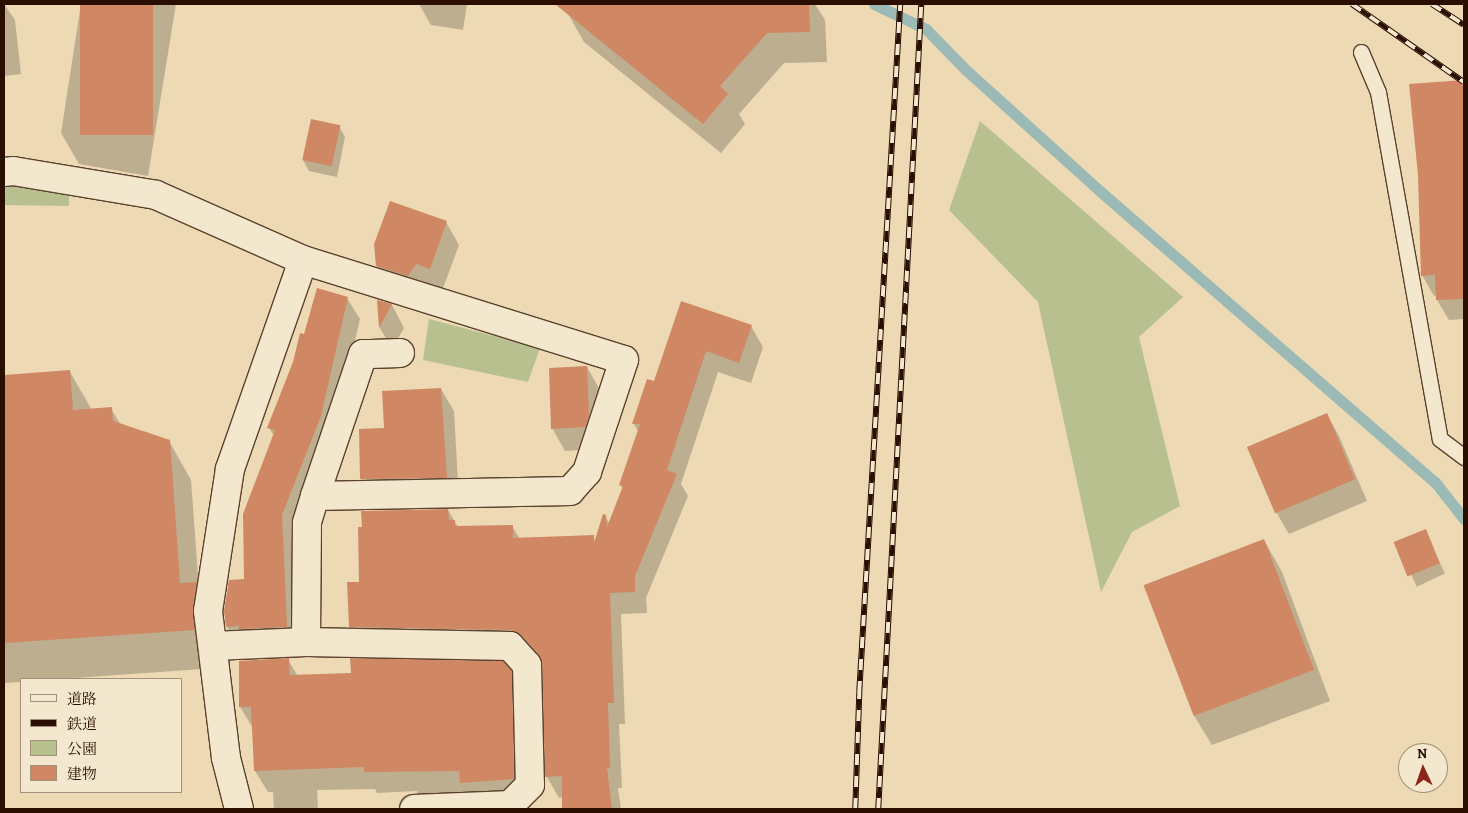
<!DOCTYPE html>
<html>
<head>
<meta charset="utf-8">
<style>
	body { margin:0 }
	#map { position:relative; width:1468px; height:813px; overflow:hidden; background:#eddab4; font-family:Alegreya,"Noto Serif JP",serif }
	div>[style] { position:absolute }
	.green>* { inset:0; background:#b7c08e }
	.shadow>* { inset:0; background:#0003; transform-origin:0 0 }
	.stream>* { height:11px; margin:-5.5px; padding:0 5.5px; transform-origin:5.5px; border-radius:5.5px; background:#9bb9b5 }
	.building>* { inset:0; background:#cf8764; transform-origin:0 0 }
	.roads { filter:drop-shadow(1px 0 #5b412d) drop-shadow(-1px 0 #5b412d) drop-shadow(0 1px #5b412d) drop-shadow(0 -1px #5b412d) }
	.service>* { height:15px; margin:-7.5px; padding:0 7.5px; transform-origin:7.5px; border-radius:7.5px; background:#f3e7ce }
	.minor>* { height:28px; margin:-14px; padding:0 14px; transform-origin:14px; border-radius:14px; background:#f3e7ce }
	.rail>* { height:5.5px; margin-top:-2.75px; transform-origin:0; background:repeating-linear-gradient(90deg,#f3e7ce 0 11px,#2a0e00 0 22px); box-sizing:border-box; border-block:1px solid #2a0e00 }
	span { translate:-50% -50%; white-space:nowrap; text-align:center; line-height:1.15; -webkit-text-stroke:4px #f3e7ce; paint-order:stroke }
	.frame { position:absolute; inset:0; border:5px solid #2a0e00; pointer-events:none }
	.legend { position:absolute; left:20px; top:678px; width:162px; height:115px; box-sizing:border-box; background:#f3e7ce; border:1px solid #a3907c; margin:0; padding:6px 9px; list-style:none; font-size:15px; color:#2a0e00 }
	.legend li { display:flex; align-items:center; gap:10px; height:25px }
	.legend b { width:25px; border:1px solid #a3907c }
	.north { position:absolute; left:1398px; top:743px; width:50px; height:50px; box-sizing:border-box; background:#f3e7ce; border:1px solid #a3907c; border-radius:50%; rotate:357deg; font-size:14px; font-weight:700; line-height:20px; text-align:center; color:#2a0e00 }
	.north::after { content:''; display:block; margin:auto; width:18px; height:22px; background:#8f2418; clip-path:polygon(50% 0,100% 100%,50% 72%,0 100%) }
</style>
</head>
<body>
<div id="map">
	<div class="green">
		<i style="clip-path:polygon(980px 121px,1183px 297px,1139px 337px,1180px 506px,1132px 532px,1101px 592px,1038px 302px,949px 210px)"></i>
		<i style="clip-path:polygon(4px 177px,69px 184px,69px 206px,4px 205px)"></i>
		<i style="clip-path:polygon(429px 319px,540px 348px,528px 382px,423px 360px)"></i>
	</div>
	<div class="shadow">
		<i style="clip-path:polygon(4px 4px,15px 20px,21px 74px,4px 76px)"></i>
		<i style="clip-path:polygon(81px 4px,176px 4px,148px 176px,79px 164px,61px 133px)"></i>
		<i style="clip-path:polygon(419px 4px,467px 4px,463px 30px,431px 25px)"></i>
		<i style="clip-path:polygon(573px 4px,616px 4px,628px 13px,636px 4px,815px 4px,825px 20px,827px 62px,784px 63px,739px 114px,745px 124px,721px 153px,584px 42px,567px 12px)"></i>
		<i style="clip-path:polygon(1464px 81px,1464px 319px,1449px 320px,1437px 300px,1437px 295px,1434px 296px,1422px 275px,1419px 175px,1411px 85px)"></i>
		<i style="clip-path:polygon(339px 126px,345px 137px,337px 177px,309px 171px,303px 160px)"></i>
		<i style="clip-path:polygon(446px 222px,459px 245px,442px 291px,390px 288px,377px 266px)"></i>
		<i style="clip-path:polygon(347px 298px,360px 319px,333px 437px,299px 648px,239px 648px,227px 627px,245px 580px,274px 436px,269px 428px,305px 335px)"></i>
		<i style="clip-path:polygon(379px 301px,392px 305px,404px 328px,392px 349px,380px 328px)"></i>
		<i style="clip-path:polygon(682px 302px,751px 326px,763px 347px,751px 383px,718px 372px,681px 484px,688px 496px,646px 598px,647px 613px,621px 614px,625px 724px,619px 724px,622px 788px,618px 788px,621px 809px,564px 809px,563px 797px,559px 798px,547px 777px,544px 667px,530px 653px,362px 648px,350px 627px,360px 583px,448px 510px,458px 527px,512px 526px,520px 539px,593px 537px,596px 542px,605px 516px,609px 523px,623px 489px,620px 485px,639px 433px,634px 424px,648px 380px,654px 382px)"></i>
		<i style="clip-path:polygon(587px 367px,600px 390px,601px 439px,598px 449px,565px 451px,552px 428px)"></i>
		<i style="clip-path:polygon(70px 372px,92px 410px,111px 409px,121px 425px,169px 441px,191px 480px,199px 589px,216px 668px,61px 679px,21px 679px,21px 682px,4px 683px,4px 377px)"></i>
		<i style="clip-path:polygon(441px 389px,454px 411px,459px 500px,374px 502px,361px 479px,360px 430px,385px 429px)"></i>
		<i style="clip-path:polygon(1327px 414px,1339px 436px,1367px 501px,1289px 534px,1276px 512px)"></i>
		<i style="left:1425px;top:531px;width:47px;height:31px;rotate:65deg"></i>
		<i style="clip-path:polygon(1264px 540px,1282px 572px,1330px 701px,1212px 745px,1193px 714px,1145px 585px)"></i>
		<i style="clip-path:polygon(288px 660px,298px 676px,511px 672px,523px 694px,526px 800px,474px 804px,467px 792px,418px 794px,417px 791px,377px 793px,375px 789px,317px 790px,318px 809px,274px 809px,273px 792px,268px 792px,255px 771px,253px 728px,240px 707px)"></i>
	</div>
	<div class="stream">
		<i style="left:874px;top:4px;width:58px;rotate:25.7deg"></i>
		<i style="left:926px;top:29px;width:57px;rotate:45.7deg"></i>
		<i style="left:966px;top:70px;width:182px;rotate:42.1deg"></i>
		<i style="left:1101px;top:192px;width:442px;rotate:41deg"></i>
		<i style="left:1435px;top:482px;width:47px;rotate:51.9deg"></i>
	</div>
	<div class="building">
		<i style="left:80px;top:4px;width:73px;height:131px"></i>
		<i style="clip-path:polygon(555px 4px,809px 4px,810px 32px,767px 33px,720px 86px,728px 94px,703px 124px)"></i>
		<i style="clip-path:polygon(1464px 80px,1464px 299px,1436px 300px,1435px 275px,1421px 276px,1418px 175px,1409px 84px)"></i>
		<i style="left:311px;top:119px;width:30px;height:42px;rotate:12deg"></i>
		<i style="clip-path:polygon(390px 201px,447px 221px,430px 269px,416px 264px,408px 276px,376px 266px,374px 244px)"></i>
		<i style="clip-path:polygon(317px 288px,348px 297px,321px 416px,282px 515px,287px 627px,239px 629px,239px 626px,226px 627px,224px 611px,229px 580px,244px 579px,243px 514px,275px 430px,267px 428px,293px 362px,300px 333px,304px 334px)"></i>
		<i style="clip-path:polygon(377px 300px,392px 304px,379px 328px)"></i>
		<i style="clip-path:polygon(681px 301px,752px 325px,739px 363px,706px 351px,667px 470px,677px 474px,635px 576px,635px 592px,610px 593px,614px 703px,608px 703px,610px 768px,607px 768px,612px 809px,562px 809px,562px 776px,545px 777px,542px 664px,539px 655px,521px 635px,510px 630px,349px 627px,347px 582px,359px 582px,358px 527px,362px 527px,361px 511px,448px 509px,449px 520px,455px 520px,455px 526px,513px 525px,513px 538px,594px 535px,594px 543px,603px 514px,606px 515px,607px 527px,623px 486px,619px 485px,640px 424px,632px 424px,647px 379px,654px 381px)"></i>
		<i style="clip-path:polygon(587px 366px,589px 416px,585px 427px,551px 429px,549px 368px)"></i>
		<i style="clip-path:polygon(70px 370px,73px 410px,112px 407px,113px 421px,170px 440px,180px 583px,197px 582px,193px 609px,195px 630px,4px 643px,4px 375px)"></i>
		<i style="clip-path:polygon(441px 388px,447px 478px,360px 479px,359px 429px,384px 428px,382px 391px)"></i>
		<i style="left:1327px;top:413px;width:72px;height:87px;rotate:67deg"></i>
		<i style="left:1426px;top:529px;width:37px;height:35px;rotate:68deg"></i>
		<i style="left:1264px;top:539px;width:140px;height:129px;rotate:69deg"></i>
		<i style="clip-path:polygon(289px 658px,290px 675px,351px 673px,350px 658px,503px 661px,512px 671px,514px 779px,460px 783px,459px 771px,364px 772px,364px 767px,254px 771px,251px 707px,239px 707px,239px 661px)"></i>
	</div>
	<div class="roads">
		<div class="service">
			<i style="left:1361px;top:52px;width:43px;rotate:67deg"></i>
			<i style="left:1378px;top:92px;width:352px;rotate:79.9deg"></i>
			<i style="left:1440px;top:439px;width:30px;rotate:37deg"></i>
		</div>
		<div class="minor">
			<i style="left:4px;top:172px;width:9px;rotate:-6deg"></i>
			<i style="left:13px;top:171px;width:145px;rotate:9.5deg"></i>
			<i style="left:156px;top:195px;width:161px;rotate:23.9deg"></i>
			<i style="left:400px;top:353px;width:37px;rotate:178deg"></i>
			<i style="left:363px;top:354px;width:150px;rotate:108.7deg"></i>
			<i style="left:315px;top:496px;width:28px;rotate:107deg"></i>
			<i style="left:307px;top:523px;width:119px;rotate:90.5deg"></i>
			<i style="left:306px;top:642px;width:204px;rotate:1.1deg"></i>
			<i style="left:510px;top:646px;width:25px;rotate:48deg"></i>
			<i style="left:527px;top:665px;width:120px;rotate:88.6deg"></i>
			<i style="left:530px;top:785px;width:28px;rotate:135deg"></i>
			<i style="left:510px;top:805px;width:96px;rotate:177.6deg"></i>
			<i style="left:213px;top:646px;width:93px;rotate:-2.5deg"></i>
			<i style="left:239px;top:809px;width:53px;rotate:-104.3deg"></i>
			<i style="left:226px;top:758px;width:148px;rotate:-97deg"></i>
			<i style="left:208px;top:611px;width:144px;rotate:-81.2deg"></i>
			<i style="left:230px;top:469px;width:221px;rotate:-70.7deg"></i>
			<i style="left:303px;top:260px;width:336px;rotate:17.3deg"></i>
			<i style="left:624px;top:360px;width:118px;rotate:108.3deg"></i>
			<i style="left:587px;top:472px;width:25px;rotate:132deg"></i>
			<i style="left:570px;top:491px;width:255px;rotate:178.9deg"></i>
		</div>
	</div>
	<div class="rail">
		<i style="left:1352px;top:4px;width:136px;rotate:34.9deg"></i>
		<i style="left:1432px;top:4px;width:38px;rotate:33deg"></i>
		<i style="left:855px;top:809px;width:117px;rotate:-88deg"></i>
		<i style="left:859px;top:692px;width:689px;rotate:-86.59deg"></i>
		<i style="left:878px;top:809px;width:806px;rotate:-86.94deg"></i>
	</div>
	<div class="frame"></div>
	<ul class="legend">
	<li><b style="height:6px;background:#f3e7ce"></b>道路</li>
	<li><b style="height:6px;background:#2a0e00"></b>鉄道</li>
	<li><b style="height:14px;background:#b7c08e"></b>公園</li>
	<li><b style="height:14px;background:#cf8764"></b>建物</li>
	</ul>
	<div class="north">N</div>
</div>
</body>
</html>
